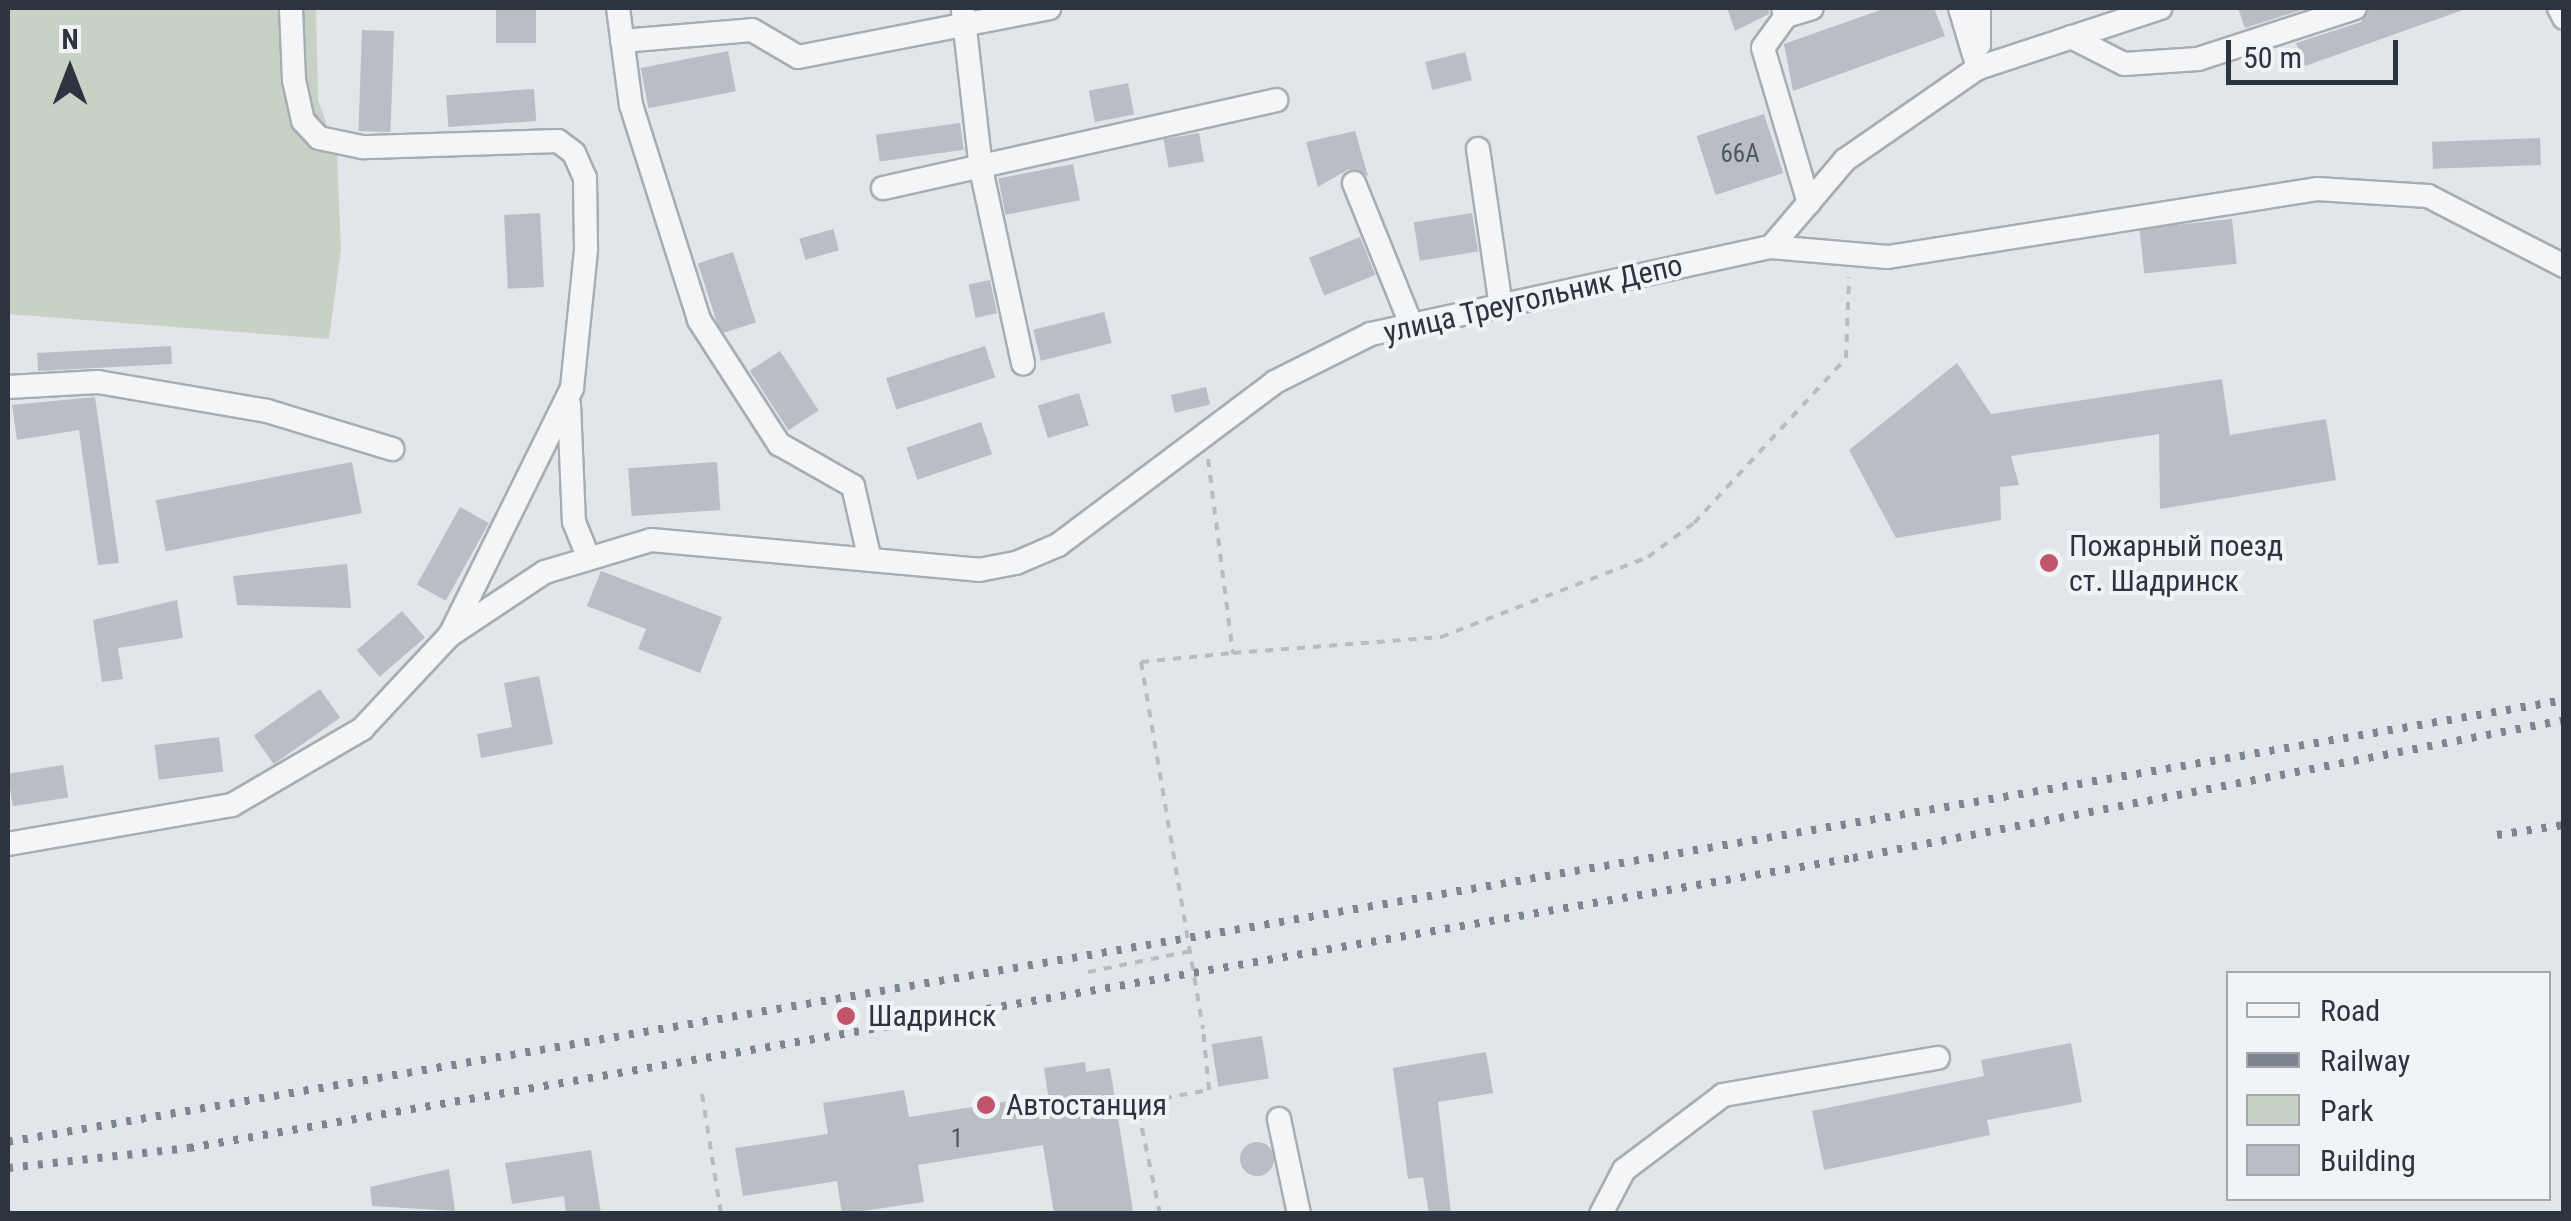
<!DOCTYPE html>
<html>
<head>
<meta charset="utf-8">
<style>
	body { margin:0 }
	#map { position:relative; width:2571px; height:1221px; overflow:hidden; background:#e2e5e9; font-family:"Roboto Condensed",sans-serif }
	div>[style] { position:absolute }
	.green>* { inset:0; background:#c8d2c4 }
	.building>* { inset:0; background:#b9bec5; transform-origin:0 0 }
	.round { border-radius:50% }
	.path>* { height:4px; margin-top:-2px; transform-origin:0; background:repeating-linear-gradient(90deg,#b8bbc0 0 8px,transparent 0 16px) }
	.roads { filter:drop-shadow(2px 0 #a8acb3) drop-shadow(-2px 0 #a8acb3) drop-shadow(0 2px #a8acb3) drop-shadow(0 -2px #a8acb3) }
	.minor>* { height:22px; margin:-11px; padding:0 11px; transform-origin:11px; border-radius:11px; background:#f4f5f7 }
	.rail>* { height:8px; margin-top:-4px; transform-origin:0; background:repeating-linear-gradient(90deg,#7d8591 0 5px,transparent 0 15px) }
	.path-bridge>* { height:4px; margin-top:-2px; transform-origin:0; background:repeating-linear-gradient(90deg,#b8bbc0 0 8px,transparent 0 16px) }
	.dots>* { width:28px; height:28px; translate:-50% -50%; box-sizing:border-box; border:5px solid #f1f4f6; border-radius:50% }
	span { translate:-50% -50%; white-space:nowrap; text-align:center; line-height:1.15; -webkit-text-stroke:8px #f1f4f6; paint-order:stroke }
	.number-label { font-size:25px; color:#4f5660 }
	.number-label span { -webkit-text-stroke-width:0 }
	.street-label { font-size:30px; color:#2c343f }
	.poi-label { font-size:30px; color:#2c343f }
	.left { translate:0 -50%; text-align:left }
	.frame { position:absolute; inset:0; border:10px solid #2c343f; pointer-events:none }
	.legend { position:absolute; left:2226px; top:971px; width:325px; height:230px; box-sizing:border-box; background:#f1f4f6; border:2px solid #a2a7ad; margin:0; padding:12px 18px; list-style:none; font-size:30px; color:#2c343f }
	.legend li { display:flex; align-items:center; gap:20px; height:50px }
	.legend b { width:50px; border:2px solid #a2a7ad }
	.north { position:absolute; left:20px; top:20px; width:100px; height:100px; -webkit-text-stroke:8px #f1f4f6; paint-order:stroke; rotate:0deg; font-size:28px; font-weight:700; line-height:40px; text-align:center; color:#2c343f }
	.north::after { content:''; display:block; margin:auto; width:35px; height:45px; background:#2c343f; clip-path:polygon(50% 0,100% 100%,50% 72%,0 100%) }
	.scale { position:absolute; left:2226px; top:40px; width:172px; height:45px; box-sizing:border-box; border:5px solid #2c343f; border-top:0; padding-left:12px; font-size:30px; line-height:35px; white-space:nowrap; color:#2c343f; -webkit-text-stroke:8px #f1f4f6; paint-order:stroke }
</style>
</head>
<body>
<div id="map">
	<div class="green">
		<i style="clip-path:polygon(8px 8px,316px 8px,318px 100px,337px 153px,341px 249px,329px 339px,8px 314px)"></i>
	</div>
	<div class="building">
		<i style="left:496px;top:8px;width:40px;height:35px"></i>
		<i style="clip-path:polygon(1727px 8px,1768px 8px,1769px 14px,1735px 31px)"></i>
		<i style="clip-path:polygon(1886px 8px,1934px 8px,1945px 36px,1793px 91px,1784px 44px)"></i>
		<i style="clip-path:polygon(2238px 8px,2308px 8px,2245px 28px)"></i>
		<i style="clip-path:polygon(2370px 8px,2462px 8px,2463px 10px,2305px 66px,2296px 43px,2361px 22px)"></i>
		<i style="left:362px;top:30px;width:32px;height:101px;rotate:2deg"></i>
		<i style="left:728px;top:51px;width:41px;height:89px;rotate:79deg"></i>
		<i style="left:1465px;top:52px;width:29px;height:41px;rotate:76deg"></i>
		<i style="left:1128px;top:83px;width:32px;height:40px;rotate:79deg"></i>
		<i style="left:534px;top:89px;width:32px;height:88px;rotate:86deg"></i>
		<i style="left:1764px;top:114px;width:62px;height:71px;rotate:72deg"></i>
		<i style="left:960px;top:123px;width:27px;height:85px;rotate:82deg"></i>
		<i style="clip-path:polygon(1355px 131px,1368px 176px,1349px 169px,1318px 187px,1306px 142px)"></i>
		<i style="left:1199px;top:133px;width:29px;height:36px;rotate:80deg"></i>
		<i style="left:2540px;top:138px;width:27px;height:108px;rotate:88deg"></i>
		<i style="left:1073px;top:164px;width:37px;height:76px;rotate:79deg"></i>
		<i style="left:540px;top:213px;width:74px;height:36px;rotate:87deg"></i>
		<i style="left:1472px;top:213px;width:39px;height:59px;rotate:81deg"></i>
		<i style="left:2232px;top:219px;width:45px;height:93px;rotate:84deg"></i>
		<i style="left:833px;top:229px;width:22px;height:35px;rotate:74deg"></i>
		<i style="left:1360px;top:237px;width:41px;height:55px;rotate:68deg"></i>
		<i style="left:733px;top:252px;width:74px;height:37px;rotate:72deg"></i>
		<i style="left:990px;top:280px;width:34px;height:22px;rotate:78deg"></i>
		<i style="left:1104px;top:312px;width:32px;height:73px;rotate:76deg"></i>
		<i style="left:171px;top:346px;width:18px;height:134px;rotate:87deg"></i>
		<i style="left:985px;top:346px;width:33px;height:104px;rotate:72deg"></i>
		<i style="left:780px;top:351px;width:71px;height:36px;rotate:57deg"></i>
		<i style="clip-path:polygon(1957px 363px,1991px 414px,2222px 379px,2230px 435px,2326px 419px,2336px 480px,2160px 509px,2159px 434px,2011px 456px,2019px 485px,2000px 487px,2001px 520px,1896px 538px,1849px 450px)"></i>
		<i style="left:1206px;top:387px;width:18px;height:36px;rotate:77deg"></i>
		<i style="left:1079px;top:393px;width:34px;height:43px;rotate:73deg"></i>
		<i style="clip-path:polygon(95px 397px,119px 563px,98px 565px,79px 430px,17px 440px,12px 405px)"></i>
		<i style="left:981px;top:422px;width:34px;height:79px;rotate:71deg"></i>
		<i style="left:352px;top:462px;width:52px;height:200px;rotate:79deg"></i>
		<i style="left:717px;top:462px;width:48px;height:89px;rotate:86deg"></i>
		<i style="left:460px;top:507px;width:33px;height:89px;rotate:29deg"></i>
		<i style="clip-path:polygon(347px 564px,351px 608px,237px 605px,233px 576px)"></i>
		<i style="clip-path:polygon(601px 571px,722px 617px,700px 673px,638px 649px,646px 629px,587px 606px)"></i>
		<i style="clip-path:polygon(177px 600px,183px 638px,118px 648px,123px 679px,102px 682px,93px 620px)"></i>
		<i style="left:402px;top:611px;width:35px;height:60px;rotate:49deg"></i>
		<i style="clip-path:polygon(539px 676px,553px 744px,481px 758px,477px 734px,512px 727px,504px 683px)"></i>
		<i style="left:320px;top:689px;width:35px;height:81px;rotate:55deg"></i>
		<i style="left:219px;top:737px;width:35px;height:65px;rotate:83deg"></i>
		<i style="left:63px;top:765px;width:33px;height:56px;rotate:81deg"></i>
		<i style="left:1262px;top:1036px;width:43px;height:51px;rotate:81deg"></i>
		<i style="clip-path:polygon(2071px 1043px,2082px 1102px,1987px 1120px,1990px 1135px,1824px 1170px,1812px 1111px,1984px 1076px,1981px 1060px)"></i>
		<i style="clip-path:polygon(1486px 1052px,1493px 1093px,1438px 1102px,1451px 1214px,1429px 1214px,1423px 1177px,1408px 1179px,1393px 1068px)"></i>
		<i style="clip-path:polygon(1085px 1062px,1086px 1072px,1110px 1068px,1133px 1211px,1054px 1214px,1043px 1145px,918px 1165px,924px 1202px,842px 1214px,837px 1181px,743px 1196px,735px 1148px,828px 1134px,823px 1103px,904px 1090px,909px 1117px,1048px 1095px,1044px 1068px)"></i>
		<i class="round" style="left:1240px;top:1142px;width:34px;height:34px"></i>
		<i style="clip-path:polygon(591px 1150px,601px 1214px,566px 1214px,564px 1196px,512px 1204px,505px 1163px)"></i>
		<i style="clip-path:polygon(449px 1169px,455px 1211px,372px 1206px,370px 1187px)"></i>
	</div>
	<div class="path">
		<i style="left:1208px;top:459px;width:196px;rotate:82.7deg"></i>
		<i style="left:1233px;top:653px;width:209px;rotate:-4.4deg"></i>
		<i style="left:1441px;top:637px;width:222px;rotate:-21.1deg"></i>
		<i style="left:1648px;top:557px;width:57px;rotate:-36.5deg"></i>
		<i style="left:1694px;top:523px;width:224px;rotate:-47.3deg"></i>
		<i style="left:1846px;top:358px;width:81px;rotate:-87.9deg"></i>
		<i style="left:1141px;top:662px;width:92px;rotate:-5.6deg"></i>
		<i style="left:1088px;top:972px;width:105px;rotate:-11.5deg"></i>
		<i style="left:702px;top:1094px;width:121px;rotate:81deg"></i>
		<i style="left:1030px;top:1214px;width:7px"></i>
		<i style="left:1160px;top:1214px;width:102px;rotate:-101.9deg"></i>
		<i style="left:1139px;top:1114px;width:16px;rotate:-55deg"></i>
		<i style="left:1148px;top:1101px;width:62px;rotate:-10.2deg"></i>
		<i style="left:1209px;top:1090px;width:61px;rotate:-95.6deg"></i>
	</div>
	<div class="roads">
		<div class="minor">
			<i style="left:618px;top:8px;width:98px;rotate:82.4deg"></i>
			<i style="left:631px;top:105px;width:225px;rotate:72.4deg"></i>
			<i style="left:699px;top:320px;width:148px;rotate:57.2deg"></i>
			<i style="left:779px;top:444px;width:85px;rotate:29.6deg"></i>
			<i style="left:853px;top:486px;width:76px;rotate:77.1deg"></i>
			<i style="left:1783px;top:8px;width:9px;rotate:69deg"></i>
			<i style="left:1786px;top:16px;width:27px;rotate:-17deg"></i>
			<i style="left:1960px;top:8px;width:63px;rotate:73.3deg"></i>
			<i style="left:2559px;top:8px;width:11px;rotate:63deg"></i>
			<i style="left:963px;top:11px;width:159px;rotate:83.5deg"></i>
			<i style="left:981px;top:169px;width:199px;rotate:77.8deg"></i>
			<i style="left:1786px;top:16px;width:39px;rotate:126deg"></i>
			<i style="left:1763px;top:48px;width:162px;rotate:73.5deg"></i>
			<i style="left:2071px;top:37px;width:59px;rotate:27deg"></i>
			<i style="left:2124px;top:64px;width:74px;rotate:-3.9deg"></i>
			<i style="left:2198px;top:59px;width:165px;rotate:-18deg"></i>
			<i style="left:622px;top:41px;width:130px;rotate:-4.8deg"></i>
			<i style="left:752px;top:30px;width:53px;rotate:30.4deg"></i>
			<i style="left:798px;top:57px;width:256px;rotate:-11deg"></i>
			<i style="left:1979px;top:45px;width:37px;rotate:-90deg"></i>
			<i style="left:1478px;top:149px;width:159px;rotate:81.7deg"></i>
			<i style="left:1354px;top:183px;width:152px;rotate:68deg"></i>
			<i style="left:883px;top:188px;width:403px;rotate:-12.6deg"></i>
			<i style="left:1771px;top:247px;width:117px;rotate:4.9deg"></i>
			<i style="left:1888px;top:257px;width:434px;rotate:-9deg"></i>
			<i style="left:2317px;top:189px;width:111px;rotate:3.6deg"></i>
			<i style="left:2428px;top:196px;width:153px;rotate:27.2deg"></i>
			<i style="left:8px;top:387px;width:90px;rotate:-3.2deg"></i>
			<i style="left:98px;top:382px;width:171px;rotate:9.7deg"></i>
			<i style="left:267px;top:411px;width:131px;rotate:16.9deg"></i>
			<i style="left:569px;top:404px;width:118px;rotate:87.6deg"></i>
			<i style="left:574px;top:522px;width:35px;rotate:68deg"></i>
			<i style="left:450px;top:635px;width:114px;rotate:-33.6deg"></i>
			<i style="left:545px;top:572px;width:111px;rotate:-16.8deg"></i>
			<i style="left:651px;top:540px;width:329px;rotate:5.2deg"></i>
			<i style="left:979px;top:570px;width:38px;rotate:-11deg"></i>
			<i style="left:1016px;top:563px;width:46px;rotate:-23.2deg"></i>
			<i style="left:1058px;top:545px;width:271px;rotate:-36.9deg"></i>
			<i style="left:1275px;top:382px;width:107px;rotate:-26.6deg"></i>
			<i style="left:1371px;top:334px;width:409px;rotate:-12.3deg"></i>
			<i style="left:1771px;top:247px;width:114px;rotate:-49.6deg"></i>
			<i style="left:1845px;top:160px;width:162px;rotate:-34.7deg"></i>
			<i style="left:1978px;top:68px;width:192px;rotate:-18.2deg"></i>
			<i style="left:8px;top:844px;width:227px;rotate:-9.9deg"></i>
			<i style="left:232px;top:805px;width:151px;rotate:-30.3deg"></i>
			<i style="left:362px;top:729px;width:129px;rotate:-46.9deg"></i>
			<i style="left:450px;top:635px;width:275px;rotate:-63.7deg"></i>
			<i style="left:572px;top:388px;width:140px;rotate:-84.2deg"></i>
			<i style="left:586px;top:249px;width:71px;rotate:-90.8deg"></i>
			<i style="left:585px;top:178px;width:27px;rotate:-114deg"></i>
			<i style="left:574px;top:153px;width:20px;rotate:-143deg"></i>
			<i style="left:558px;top:141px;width:196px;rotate:178.2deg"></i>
			<i style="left:362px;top:147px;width:44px;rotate:-168.2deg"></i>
			<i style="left:319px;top:138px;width:23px;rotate:-133deg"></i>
			<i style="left:303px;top:121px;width:42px;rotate:-102.4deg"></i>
			<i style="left:294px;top:80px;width:72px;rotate:-92.4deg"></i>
			<i style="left:1279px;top:1119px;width:97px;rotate:78.1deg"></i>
			<i style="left:1601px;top:1214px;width:50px;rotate:-62.4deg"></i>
			<i style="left:1624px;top:1170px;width:124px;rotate:-37.1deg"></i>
			<i style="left:1723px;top:1095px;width:218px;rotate:-9.8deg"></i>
		</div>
	</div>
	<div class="rail">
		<i style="left:2497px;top:835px;width:68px;rotate:-8.5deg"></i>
		<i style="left:8px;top:1142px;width:2594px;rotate:-9.81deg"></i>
		<i style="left:8px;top:1168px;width:182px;rotate:-6.3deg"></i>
		<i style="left:189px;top:1148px;width:1689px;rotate:-9.89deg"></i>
		<i style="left:1853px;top:858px;width:724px;rotate:-10.98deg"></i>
	</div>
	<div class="path-bridge">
		<i style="left:1141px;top:662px;width:372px;rotate:80.4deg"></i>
	</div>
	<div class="dots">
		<i style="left:2049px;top:563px;background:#c0556b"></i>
		<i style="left:846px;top:1016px;background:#c0556b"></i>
		<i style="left:986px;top:1105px;background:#c0556b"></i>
	</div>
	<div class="number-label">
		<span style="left:1740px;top:154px">66А</span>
		<span style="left:957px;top:1139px">1</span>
	</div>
	<div class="street-label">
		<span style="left:1533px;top:299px;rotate:-13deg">улица Треугольник Депо</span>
	</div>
	<div class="poi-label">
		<span class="left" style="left:2069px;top:563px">Пожарный поезд<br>ст. Шадринск</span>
		<span class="left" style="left:868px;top:1016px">Шадринск</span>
		<span class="left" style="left:1006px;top:1105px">Автостанция</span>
	</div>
	<div class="frame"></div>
	<ul class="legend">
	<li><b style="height:12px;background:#f4f5f7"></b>Road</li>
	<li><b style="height:12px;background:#7d8591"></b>Railway</li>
	<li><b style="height:28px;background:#c8d2c4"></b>Park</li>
	<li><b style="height:28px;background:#b9bec5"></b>Building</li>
	</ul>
	<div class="north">N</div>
	<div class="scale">50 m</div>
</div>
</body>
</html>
